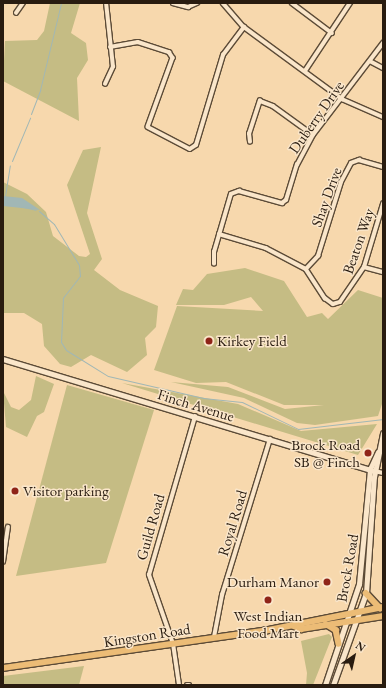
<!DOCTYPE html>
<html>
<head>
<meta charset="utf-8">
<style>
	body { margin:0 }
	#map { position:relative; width:386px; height:688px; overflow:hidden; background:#f7d8ad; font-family:"EB Garamond",serif }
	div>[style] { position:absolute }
	.green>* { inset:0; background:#c5bc84 }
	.water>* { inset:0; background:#a1b7b5 }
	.stream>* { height:1px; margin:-0.5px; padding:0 0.5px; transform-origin:0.5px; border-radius:0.5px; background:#a1b7b5 }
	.roads { filter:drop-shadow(1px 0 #5c4b37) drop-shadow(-1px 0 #5c4b37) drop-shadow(0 1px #5c4b37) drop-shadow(0 -1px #5c4b37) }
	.minor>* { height:3.5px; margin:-1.75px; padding:0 1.75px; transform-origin:1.75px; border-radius:1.75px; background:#fae6ca }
	.secondary>* { height:5px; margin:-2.5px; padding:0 2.5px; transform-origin:2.5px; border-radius:2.5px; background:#fae6ca }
	.primary>* { height:5.5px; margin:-2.75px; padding:0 2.75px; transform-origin:2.75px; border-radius:2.75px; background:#ecbc76 }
	.dots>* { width:11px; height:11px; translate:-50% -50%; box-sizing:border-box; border:2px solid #fae6ca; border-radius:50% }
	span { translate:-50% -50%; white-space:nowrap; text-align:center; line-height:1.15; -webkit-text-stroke:3px #fae6ca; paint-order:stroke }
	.street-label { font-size:15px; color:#291c10 }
	.poi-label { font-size:15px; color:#291c10 }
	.left { translate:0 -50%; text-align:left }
	.right { translate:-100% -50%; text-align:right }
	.frame { position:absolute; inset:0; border:4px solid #291c10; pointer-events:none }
	.north { position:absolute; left:334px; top:636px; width:40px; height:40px; -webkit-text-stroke:3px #fae6ca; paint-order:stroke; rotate:34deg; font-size:11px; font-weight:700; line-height:16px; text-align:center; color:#291c10 }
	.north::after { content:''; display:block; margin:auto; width:14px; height:18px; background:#291c10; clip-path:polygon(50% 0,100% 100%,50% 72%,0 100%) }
</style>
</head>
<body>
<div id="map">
	<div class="green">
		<i style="clip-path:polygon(50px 3px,80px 3px,71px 33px,86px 43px,88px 60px,77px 78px,79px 121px,3px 81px,5px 41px,37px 40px,44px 31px)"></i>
		<i style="clip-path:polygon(101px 147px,87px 213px,102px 259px,94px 270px,120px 290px,158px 306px,156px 327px,145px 338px,147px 355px,127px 372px,91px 355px,71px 367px,60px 364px,44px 346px,42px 324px,24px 313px,3px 313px,3px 182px,27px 194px,46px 212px,53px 236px,79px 256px,86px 257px,90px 254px,67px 185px,83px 150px)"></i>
		<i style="clip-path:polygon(245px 268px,284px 281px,307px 317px,322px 313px,328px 319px,358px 290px,383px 298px,383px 401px,378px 416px,315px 425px,297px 423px,244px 398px,171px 382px,228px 387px,285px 409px,324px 405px,284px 405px,226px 382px,196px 383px,154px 370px,177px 306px,263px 311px,251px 297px,224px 305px,176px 305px,183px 289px,193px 290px,207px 274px)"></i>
		<i style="clip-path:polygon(36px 376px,54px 384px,44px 412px,37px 416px,27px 437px,6px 427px,3px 391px,11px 407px,19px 410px,31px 400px)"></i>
		<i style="clip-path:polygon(122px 383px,238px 404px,301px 431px,377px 424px,358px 455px)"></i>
		<i style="clip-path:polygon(67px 385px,154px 410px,106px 563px,16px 576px)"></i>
		<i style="clip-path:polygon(329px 634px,332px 637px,313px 685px,306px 685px,307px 673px,301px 641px)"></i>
		<i style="clip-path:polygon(84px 666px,79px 685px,3px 685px,3px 676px)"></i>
	</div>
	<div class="water">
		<i style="clip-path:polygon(3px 196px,22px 198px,40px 210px,3px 206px)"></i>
	</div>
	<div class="stream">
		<i style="left:31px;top:114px;width:26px;rotate:-69deg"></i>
		<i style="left:40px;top:90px;width:89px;rotate:-76.4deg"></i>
		<i style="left:12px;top:161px;width:47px;rotate:-67.3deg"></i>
		<i style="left:5px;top:196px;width:31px;rotate:-81deg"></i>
		<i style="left:19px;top:206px;width:17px;rotate:13deg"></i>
		<i style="left:39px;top:211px;width:20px;rotate:41deg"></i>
		<i style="left:54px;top:224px;width:48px;rotate:58.6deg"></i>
		<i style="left:79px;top:265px;width:11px;rotate:85deg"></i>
		<i style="left:80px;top:276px;width:28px;rotate:128deg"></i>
		<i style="left:63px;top:298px;width:44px;rotate:92.6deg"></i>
		<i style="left:61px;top:342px;width:9px;rotate:58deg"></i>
		<i style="left:66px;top:350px;width:49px;rotate:31.8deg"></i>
		<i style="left:108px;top:376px;width:98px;rotate:13deg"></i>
		<i style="left:203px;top:398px;width:39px;rotate:6deg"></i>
		<i style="left:242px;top:402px;width:62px;rotate:25.7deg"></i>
		<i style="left:298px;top:429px;width:86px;rotate:-6.7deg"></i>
	</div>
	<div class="roads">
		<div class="minor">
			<i style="left:173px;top:3px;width:16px;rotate:15deg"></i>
			<i style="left:188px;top:7px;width:10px;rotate:-24deg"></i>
			<i style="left:223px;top:3px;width:32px;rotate:49deg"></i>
			<i style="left:244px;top:27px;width:122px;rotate:36.3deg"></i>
			<i style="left:342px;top:99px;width:45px;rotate:23.7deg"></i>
			<i style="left:292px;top:3px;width:50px;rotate:36.9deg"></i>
			<i style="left:16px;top:13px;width:12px;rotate:-55deg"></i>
			<i style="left:110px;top:47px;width:28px;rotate:-10deg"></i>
			<i style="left:138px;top:42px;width:33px;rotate:18deg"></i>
			<i style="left:169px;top:52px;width:7px;rotate:56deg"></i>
			<i style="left:173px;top:58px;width:73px;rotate:109.9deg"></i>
			<i style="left:148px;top:127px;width:47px;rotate:27.6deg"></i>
			<i style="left:190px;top:149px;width:7px;rotate:-34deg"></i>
			<i style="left:196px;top:145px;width:94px;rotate:-73.3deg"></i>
			<i style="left:223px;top:55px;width:35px;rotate:-53deg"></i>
			<i style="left:370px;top:61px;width:15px;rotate:28deg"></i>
			<i style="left:305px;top:71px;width:82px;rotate:-56.5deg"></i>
			<i style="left:105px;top:84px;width:19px;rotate:-65deg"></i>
			<i style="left:113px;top:67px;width:64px;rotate:-96.2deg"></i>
			<i style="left:250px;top:142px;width:8px;rotate:-97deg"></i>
			<i style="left:249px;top:134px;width:35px;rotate:-72deg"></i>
			<i style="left:260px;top:101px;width:14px;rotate:21deg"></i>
			<i style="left:273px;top:106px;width:49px;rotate:35.9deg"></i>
			<i style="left:219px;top:234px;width:49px;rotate:16.6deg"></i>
			<i style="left:266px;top:248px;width:45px;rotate:27.7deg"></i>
			<i style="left:306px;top:269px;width:35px;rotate:57deg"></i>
			<i style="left:325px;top:298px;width:10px;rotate:37deg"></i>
			<i style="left:333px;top:304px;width:7px;rotate:-16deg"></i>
			<i style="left:340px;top:302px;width:42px;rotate:-55.6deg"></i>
			<i style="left:364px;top:267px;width:66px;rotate:-73.2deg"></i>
			<i style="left:214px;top:264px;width:12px;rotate:-90deg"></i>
			<i style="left:214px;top:252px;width:60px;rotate:-73.7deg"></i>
			<i style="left:231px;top:194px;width:9px;rotate:-21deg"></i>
			<i style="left:239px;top:191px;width:45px;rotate:15.6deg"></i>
			<i style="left:282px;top:203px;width:5px;rotate:-37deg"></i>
			<i style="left:286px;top:200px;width:37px;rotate:-73deg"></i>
			<i style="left:297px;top:165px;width:34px;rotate:-62deg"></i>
			<i style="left:313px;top:135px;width:116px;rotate:-52.7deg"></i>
			<i style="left:364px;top:267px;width:20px;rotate:15deg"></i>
			<i style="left:306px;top:269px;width:18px;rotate:-47deg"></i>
			<i style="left:318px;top:256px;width:77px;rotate:-72.7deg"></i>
			<i style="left:341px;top:182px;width:21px;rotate:-62deg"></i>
			<i style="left:351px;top:163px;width:9px;rotate:-21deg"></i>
			<i style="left:359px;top:160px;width:25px;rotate:16deg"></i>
			<i style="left:375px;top:471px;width:8px;rotate:14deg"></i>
			<i style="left:3px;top:562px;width:35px;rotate:-82deg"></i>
			<i style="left:214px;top:637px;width:43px;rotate:-79.2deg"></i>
			<i style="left:222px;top:595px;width:163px;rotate:-72.9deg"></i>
			<i style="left:179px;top:685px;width:41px;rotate:-98.3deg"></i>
			<i style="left:173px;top:644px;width:73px;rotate:-109.2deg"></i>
			<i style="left:149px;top:575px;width:165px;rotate:-73.8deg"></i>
			<i style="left:187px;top:685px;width:2px"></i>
		</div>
		<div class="secondary">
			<i style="left:3px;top:359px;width:388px;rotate:16.8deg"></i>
			<i style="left:325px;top:685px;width:107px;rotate:-71.4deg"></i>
			<i style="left:359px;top:584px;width:116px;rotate:-84.5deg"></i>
			<i style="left:370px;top:469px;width:19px;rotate:-65deg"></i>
			<i style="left:333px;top:685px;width:98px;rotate:-70.3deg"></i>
			<i style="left:366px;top:593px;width:116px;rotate:-86.1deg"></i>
			<i style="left:374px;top:477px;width:45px;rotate:-78.4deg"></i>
		</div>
		<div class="primary">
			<i style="left:366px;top:593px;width:21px;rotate:47deg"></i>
			<i style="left:326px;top:624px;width:12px;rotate:31deg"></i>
			<i style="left:336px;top:630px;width:14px;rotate:78deg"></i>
			<i style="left:294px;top:626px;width:8px;rotate:23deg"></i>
			<i style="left:301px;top:629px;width:83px;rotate:-9deg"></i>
			<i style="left:3px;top:668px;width:264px;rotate:-8.1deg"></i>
			<i style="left:264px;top:631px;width:121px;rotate:-11.4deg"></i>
		</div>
	</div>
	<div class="dots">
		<i style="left:209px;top:341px;background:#8f2418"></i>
		<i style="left:368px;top:453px;background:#8f2418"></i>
		<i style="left:15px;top:491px;background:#8f2418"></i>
		<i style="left:327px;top:582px;background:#8f2418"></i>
		<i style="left:268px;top:600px;background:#8f2418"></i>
	</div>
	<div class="street-label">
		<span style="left:316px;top:117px;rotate:-55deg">Duberry Drive</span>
		<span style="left:326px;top:197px;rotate:-70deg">Shay Drive</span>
		<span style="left:358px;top:241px;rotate:-71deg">Beaton Way</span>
		<span style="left:196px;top:405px;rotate:17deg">Finch Avenue</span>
		<span style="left:232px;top:523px;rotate:-73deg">Royal Road</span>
		<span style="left:150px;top:527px;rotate:-74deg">Guild Road</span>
		<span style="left:347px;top:568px;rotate:-80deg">Brock Road</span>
		<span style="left:147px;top:635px;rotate:-9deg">Kingston Road</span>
	</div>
	<div class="poi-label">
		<span class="left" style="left:217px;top:341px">Kirkey Field</span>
		<span class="right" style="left:360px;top:453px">Brock Road<br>SB @ Finch</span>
		<span class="left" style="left:23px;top:491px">Visitor parking</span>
		<span class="right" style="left:319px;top:582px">Durham Manor</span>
		<span style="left:268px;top:624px">West Indian<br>Food Mart</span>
	</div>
	<div class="frame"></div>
	<div class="north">N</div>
</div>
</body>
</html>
